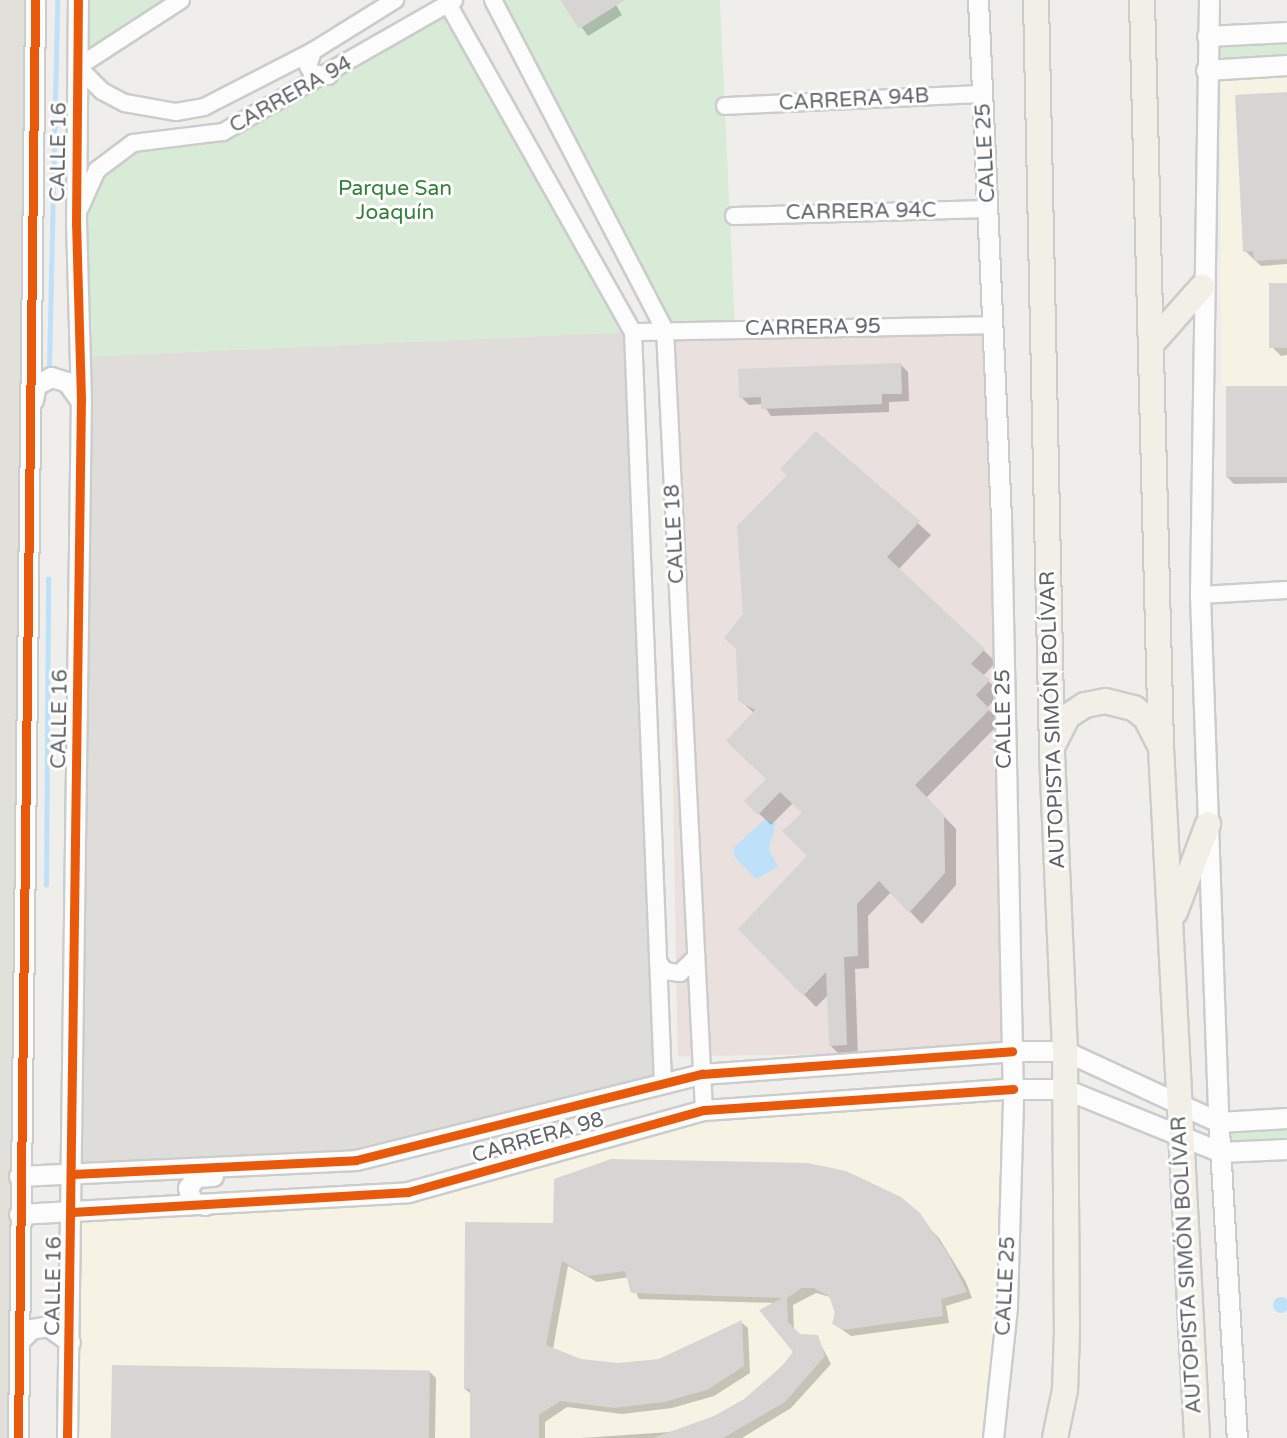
<!DOCTYPE html>
<html>
<head>
<meta charset="utf-8">
<style>
	body { margin:0 }
	#map { position:relative; width:1287px; height:1438px; overflow:hidden; background:#efeeea; font-family:"Varela Round",sans-serif }
	div>[style] { position:absolute }
	.commercial>* { inset:0; background:#f7f3e4; transform-origin:0 0 }
	.industrial>* { inset:0; background:#dfddda }
	.education>* { inset:0; background:#e2e0da }
	.medical>* { inset:0; background:#eae0de; transform-origin:0 0 }
	.green>* { inset:0; background:#d8ebd6; transform-origin:0 0 }
	.water>* { inset:0; background:#bfe0f9 }
	.round { border-radius:50% }
	.shadow>* { inset:0; background:#0003 }
	.stream>* { height:4.5px; margin:-2.25px; padding:0 2.25px; transform-origin:2.25px; border-radius:2.25px; background:#bfe0f9 }
	.building>* { inset:0; background:#d6d5d3; transform-origin:0 0 }
	.roads { filter:drop-shadow(2px 0 #cbcccc) drop-shadow(-2px 0 #cbcccc) drop-shadow(0 2px #cbcccc) drop-shadow(0 -2px #cbcccc) }
	.minor>* { height:16px; margin:-8px; padding:0 8px; transform-origin:8px; border-radius:8px; background:#fdfcfc }
	.tertiary>* { height:19px; margin:-9.5px; padding:0 9.5px; transform-origin:9.5px; border-radius:9.5px; background:#fdfcfc }
	.trunk>* { height:24px; margin:-12px; padding:0 12px; transform-origin:12px; border-radius:12px; background:#f2f0e6 }
	.cycleway>* { height:9px; margin:-4.5px; padding:0 4.5px; transform-origin:4.5px; border-radius:4.5px; background:#e8590c }
	span { translate:-50% -50%; white-space:nowrap; text-align:center; line-height:1.15; -webkit-text-stroke:6px #fff; paint-order:stroke }
	.street-label { font-size:21px; color:#5f6368 }
	.park-label { font-size:21px; color:#348238 }
</style>
</head>
<body>
<div id="map">
	<div class="commercial">
		<i style="left:1287px;top:75px;width:311px;height:66px;rotate:90deg"></i>
		<i style="clip-path:polygon(1013px 1089px,993px 1438px,67px 1438px,72px 1212px,351px 1197px,704px 1110px)"></i>
	</div>
	<div class="industrial">
		<i style="clip-path:polygon(633px 332px,663px 1083px,387px 1156px,73px 1174px,77px 357px)"></i>
	</div>
	<div class="education">
		<i style="clip-path:polygon(0 0,35px 0,18px 1438px,0 1438px)"></i>
	</div>
	<div class="medical">
		<i style="left:993px;top:325px;width:726px;height:328px;rotate:89deg"></i>
	</div>
	<div class="green">
		<i style="clip-path:polygon(78px 0,181px 0,78px 67px)"></i>
		<i style="clip-path:polygon(493px 0,560px 0,579px 29px,615px 6px,612px 0,720px 0,735px 329px,665px 330px)"></i>
		<i style="clip-path:polygon(448px 4px,633px 332px,77px 357px,76px 224px,113px 154px,203px 136px)"></i>
		<i style="left:1287px;top:32px;width:33px;height:80px;rotate:90deg"></i>
		<i style="left:1287px;top:1118px;width:31px;height:68px;rotate:90deg"></i>
	</div>
	<div class="water">
		<i style="clip-path:polygon(764px 820px,776px 823px,769px 849px,778px 867px,756px 879px,735px 858px,733px 848px)"></i>
		<i class="round" style="left:1273px;top:1297px;width:16px;height:16px"></i>
	</div>
	<div class="shadow">
		<i style="clip-path:polygon(562px 0,613px 0,622px 15px,588px 36px)"></i>
		<i style="clip-path:polygon(1287px 94px,1287px 264px,1261px 266px,1245px 251px)"></i>
		<i style="clip-path:polygon(1287px 285px,1287px 355px,1281px 356px,1273px 348px)"></i>
		<i style="clip-path:polygon(900px 364px,908px 372px,909px 401px,889px 402px,889px 412px,771px 416px,763px 404px,749px 405px,741px 397px)"></i>
		<i style="clip-path:polygon(1287px 388px,1287px 483px,1234px 484px,1226px 476px)"></i>
		<i style="clip-path:polygon(816px 433px,931px 535px,898px 570px,996px 662px,983px 676px,1001px 693px,987px 708px,1001px 722px,926px 798px,956px 829px,956px 885px,922px 924px,891px 892px,868px 916px,869px 968px,855px 969px,858px 1057px,842px 1057px,830px 1045px,829px 994px,816px 1007px,740px 929px,809px 856px,804px 813px,793px 803px,771px 825px,746px 801px,768px 779px,754px 713px,740px 700px,745px 615px,790px 475px)"></i>
		<i style="clip-path:polygon(900px 1198px,939px 1238px,966px 1282px,972px 1298px,946px 1306px,949px 1323px,851px 1336px,833px 1323px,836px 1306px,830px 1297px,816px 1293px,793px 1305px,794px 1330px,800px 1336px,817px 1337px,831px 1364px,791px 1408px,742px 1438px,581px 1438px,670px 1432px,714px 1418px,746px 1401px,796px 1352px,775px 1303px,639px 1299px,629px 1277px,597px 1282px,568px 1266px,553px 1349px,581px 1360px,618px 1365px,659px 1361px,741px 1322px,748px 1328px,750px 1373px,714px 1396px,672px 1408px,622px 1414px,567px 1407px,545px 1422px,545px 1438px,471px 1438px,472px 1395px,465px 1389px,555px 1225px)"></i>
		<i style="clip-path:polygon(429px 1371px,436px 1378px,435px 1438px,112px 1438px)"></i>
	</div>
	<div class="stream">
		<i style="left:49px;top:366px;width:366px;rotate:-88.7deg"></i>
		<i style="left:46px;top:885px;width:306px;rotate:-89.6deg"></i>
	</div>
	<div class="building">
		<i style="clip-path:polygon(560px 0,625px 0,579px 29px)"></i>
		<i style="clip-path:polygon(1287px 92px,1287px 259px,1254px 261px,1253px 251px,1243px 252px,1235px 95px)"></i>
		<i style="left:1287px;top:283px;width:65px;height:18px;rotate:90deg"></i>
		<i style="clip-path:polygon(901px 363px,902px 394px,882px 394px,882px 404px,761px 409px,761px 397px,739px 398px,738px 369px)"></i>
		<i style="left:1287px;top:386px;width:91px;height:61px;rotate:90deg"></i>
		<i style="clip-path:polygon(816px 431px,920px 521px,887px 557px,985px 649px,971px 664px,990px 680px,976px 695px,990px 709px,915px 785px,944px 815px,945px 873px,909px 913px,879px 881px,857px 904px,858px 956px,844px 957px,847px 1045px,829px 1046px,826px 972px,803px 996px,738px 929px,807px 856px,782px 831px,802px 813px,780px 792px,758px 815px,744px 801px,766px 779px,726px 741px,755px 710px,738px 701px,736px 649px,724px 638px,743px 614px,737px 526px,787px 475px,780px 469px)"></i>
		<i style="clip-path:polygon(611px 1159px,808px 1163px,846px 1171px,901px 1197px,920px 1213px,948px 1254px,967px 1292px,941px 1299px,943px 1316px,843px 1330px,832px 1324px,835px 1313px,829px 1296px,814px 1288px,802px 1288px,787px 1298px,788px 1322px,800px 1334px,818px 1335px,825px 1356px,785px 1402px,723px 1438px,653px 1438px,714px 1416px,744px 1399px,781px 1367px,793px 1352px,759px 1310px,782px 1298px,631px 1293px,625px 1271px,588px 1276px,562px 1261px,546px 1345px,581px 1359px,618px 1363px,659px 1359px,742px 1320px,744px 1366px,707px 1390px,664px 1402px,614px 1408px,560px 1401px,539px 1415px,539px 1438px,470px 1438px,470px 1389px,464px 1389px,465px 1222px,553px 1223px,554px 1179px)"></i>
		<i style="left:112px;top:1365px;width:318px;height:73px;rotate:1deg"></i>
	</div>
	<div class="roads">
		<div class="minor">
			<i style="left:181px;top:0;width:123px;rotate:147deg"></i>
			<i style="left:78px;top:67px;width:34px;rotate:45deg"></i>
			<i style="left:102px;top:91px;width:26px;rotate:28deg"></i>
			<i style="left:125px;top:103px;width:52px;rotate:10deg"></i>
			<i style="left:176px;top:112px;width:28px;rotate:-10deg"></i>
			<i style="left:204px;top:107px;width:123px;rotate:-27.2deg"></i>
			<i style="left:313px;top:51px;width:97px;rotate:-31.9deg"></i>
			<i style="left:493px;top:0;width:372px;rotate:62.5deg"></i>
			<i style="left:665px;top:330px;width:781px;rotate:87.14deg"></i>
			<i style="left:448px;top:4px;width:377px;rotate:60.6deg"></i>
			<i style="left:633px;top:332px;width:752px;rotate:87.71deg"></i>
			<i style="left:313px;top:51px;width:16px;rotate:108deg"></i>
			<i style="left:308px;top:66px;width:8px;rotate:60deg"></i>
			<i style="left:312px;top:73px;width:17px;rotate:10deg"></i>
			<i style="left:725px;top:106px;width:258px;rotate:-2.7deg"></i>
			<i style="left:80px;top:208px;width:42px;rotate:-65.9deg"></i>
			<i style="left:97px;top:170px;width:45px;rotate:-36.9deg"></i>
			<i style="left:133px;top:143px;width:91px;rotate:-7deg"></i>
			<i style="left:223px;top:132px;width:266px;rotate:-29.7deg"></i>
			<i style="left:734px;top:216px;width:255px;rotate:-1.6deg"></i>
			<i style="left:633px;top:332px;width:360px;rotate:-1.1deg"></i>
			<i style="left:1200px;top:595px;width:87px;rotate:-3.3deg"></i>
			<i style="left:658px;top:962px;width:11px;rotate:52deg"></i>
			<i style="left:665px;top:971px;width:15px;rotate:8deg"></i>
			<i style="left:680px;top:973px;width:23px;rotate:-45deg"></i>
		</div>
		<div class="tertiary">
			<i style="left:978px;top:0;width:520px;rotate:87.46deg"></i>
			<i style="left:1001px;top:519px;width:582px;rotate:88.82deg"></i>
			<i style="left:1013px;top:1101px;width:206px;rotate:91.7deg"></i>
			<i style="left:1007px;top:1307px;width:132px;rotate:96.1deg"></i>
			<i style="left:1209px;top:0;width:595px;rotate:90.87deg"></i>
			<i style="left:1200px;top:595px;width:516px;rotate:88deg"></i>
			<i style="left:1218px;top:1111px;width:328px;rotate:86.7deg"></i>
			<i style="left:1207px;top:36px;width:80px;rotate:-2.9deg"></i>
			<i style="left:1206px;top:70px;width:81px;rotate:-3.5deg"></i>
			<i style="left:33px;top:400px;width:15px;rotate:-79deg"></i>
			<i style="left:36px;top:385px;width:17px;rotate:-28deg"></i>
			<i style="left:51px;top:377px;width:17px;rotate:17deg"></i>
			<i style="left:67px;top:382px;width:22px;rotate:54deg"></i>
			<i style="left:19px;top:1176px;width:337px;rotate:-2.7deg"></i>
			<i style="left:356px;top:1160px;width:357px;rotate:-14deg"></i>
			<i style="left:702px;top:1074px;width:311px;rotate:-4.2deg"></i>
			<i style="left:1012px;top:1051px;width:53px"></i>
			<i style="left:1065px;top:1051px;width:170px;rotate:24.8deg"></i>
			<i style="left:1219px;top:1122px;width:68px;rotate:-3.4deg"></i>
			<i style="left:205px;top:1205px;width:13px;rotate:-167deg"></i>
			<i style="left:192px;top:1202px;width:15px;rotate:-106deg"></i>
			<i style="left:188px;top:1188px;width:14px;rotate:-54deg"></i>
			<i style="left:196px;top:1177px;width:17px;rotate:-3deg"></i>
			<i style="left:19px;top:1214px;width:390px;rotate:-3.2deg"></i>
			<i style="left:408px;top:1192px;width:307px;rotate:-15.5deg"></i>
			<i style="left:704px;top:1110px;width:298px;rotate:-4deg"></i>
			<i style="left:1001px;top:1089px;width:64px"></i>
			<i style="left:1065px;top:1089px;width:168px;rotate:22deg"></i>
			<i style="left:1221px;top:1152px;width:66px;rotate:-2.6deg"></i>
			<i style="left:19px;top:1341px;width:17px;rotate:-45deg"></i>
			<i style="left:31px;top:1329px;width:17px;rotate:-10deg"></i>
			<i style="left:48px;top:1326px;width:27px;rotate:36deg"></i>
			<i style="left:18px;top:1438px;width:1438px;rotate:-89.32deg"></i>
			<i style="left:67px;top:1438px;width:1038px;rotate:-89.23deg"></i>
			<i style="left:81px;top:400px;width:176px;rotate:-91.6deg"></i>
			<i style="left:76px;top:224px;width:224px;rotate:-89.5deg"></i>
		</div>
		<div class="trunk">
			<i style="left:1036px;top:0;width:753px;rotate:88.78deg"></i>
			<i style="left:1052px;top:753px;width:298px;rotate:87.5deg"></i>
			<i style="left:1065px;top:1051px;width:280px;rotate:89.6deg"></i>
			<i style="left:1067px;top:1331px;width:59px;rotate:91.9deg"></i>
			<i style="left:1065px;top:1390px;width:49px;rotate:101.8deg"></i>
			<i style="left:1142px;top:0;width:748px;rotate:88.54deg"></i>
			<i style="left:1161px;top:748px;width:691px;rotate:87.01deg"></i>
			<i style="left:1153px;top:342px;width:74px;rotate:-48.3deg"></i>
			<i style="left:1053px;top:745px;width:33px;rotate:-63deg"></i>
			<i style="left:1068px;top:716px;width:20px;rotate:-33deg"></i>
			<i style="left:1085px;top:705px;width:20px;rotate:-11deg"></i>
			<i style="left:1105px;top:701px;width:30px;rotate:14deg"></i>
			<i style="left:1134px;top:708px;width:16px;rotate:40deg"></i>
			<i style="left:1146px;top:718px;width:28px;rotate:63deg"></i>
			<i style="left:1175px;top:912px;width:94px;rotate:-69.4deg"></i>
		</div>
	</div>
	<div class="cycleway">
		<i style="left:73px;top:1174px;width:283px;rotate:-2.8deg"></i>
		<i style="left:356px;top:1160px;width:357px;rotate:-14deg"></i>
		<i style="left:702px;top:1074px;width:311px;rotate:-4.2deg"></i>
		<i style="left:72px;top:1212px;width:337px;rotate:-3.4deg"></i>
		<i style="left:408px;top:1192px;width:307px;rotate:-15.5deg"></i>
		<i style="left:704px;top:1110px;width:310px;rotate:-3.9deg"></i>
		<i style="left:18px;top:1438px;width:1438px;rotate:-89.32deg"></i>
		<i style="left:67px;top:1438px;width:1038px;rotate:-89.23deg"></i>
		<i style="left:81px;top:400px;width:176px;rotate:-91.6deg"></i>
		<i style="left:76px;top:224px;width:224px;rotate:-89.5deg"></i>
	</div>
	<div class="street-label">
		<span style="left:291px;top:95px;rotate:-29deg">CARRERA 94</span>
		<span style="left:854px;top:100px;rotate:-3deg">CARRERA 94B</span>
		<span style="left:59px;top:152px;rotate:-89deg">CALLE 16</span>
		<span style="left:986px;top:153px;rotate:-93deg">CALLE 25</span>
		<span style="left:861px;top:212px;rotate:-1deg">CARRERA 94C</span>
		<span style="left:813px;top:328px;rotate:-1deg">CARRERA 95</span>
		<span style="left:675px;top:534px;rotate:-93deg">CALLE 18</span>
		<span style="left:60px;top:719px;rotate:-89deg">CALLE 16</span>
		<span style="left:1004px;top:719px;rotate:-91deg">CALLE 25</span>
		<span style="left:1053px;top:720px;rotate:-92deg">AUTOPISTA SIMÓN BOLÍVAR</span>
		<span style="left:538px;top:1138px;rotate:-16deg">CARRERA 98</span>
		<span style="left:1187px;top:1265px;rotate:-93deg">AUTOPISTA SIMÓN BOLÍVAR</span>
		<span style="left:54px;top:1286px;rotate:-89deg">CALLE 16</span>
		<span style="left:1006px;top:1286px;rotate:-87deg">CALLE 25</span>
	</div>
	<div class="park-label">
		<span style="left:395px;top:201px">Parque San<br>Joaquín</span>
	</div>
</div>
</body>
</html>
